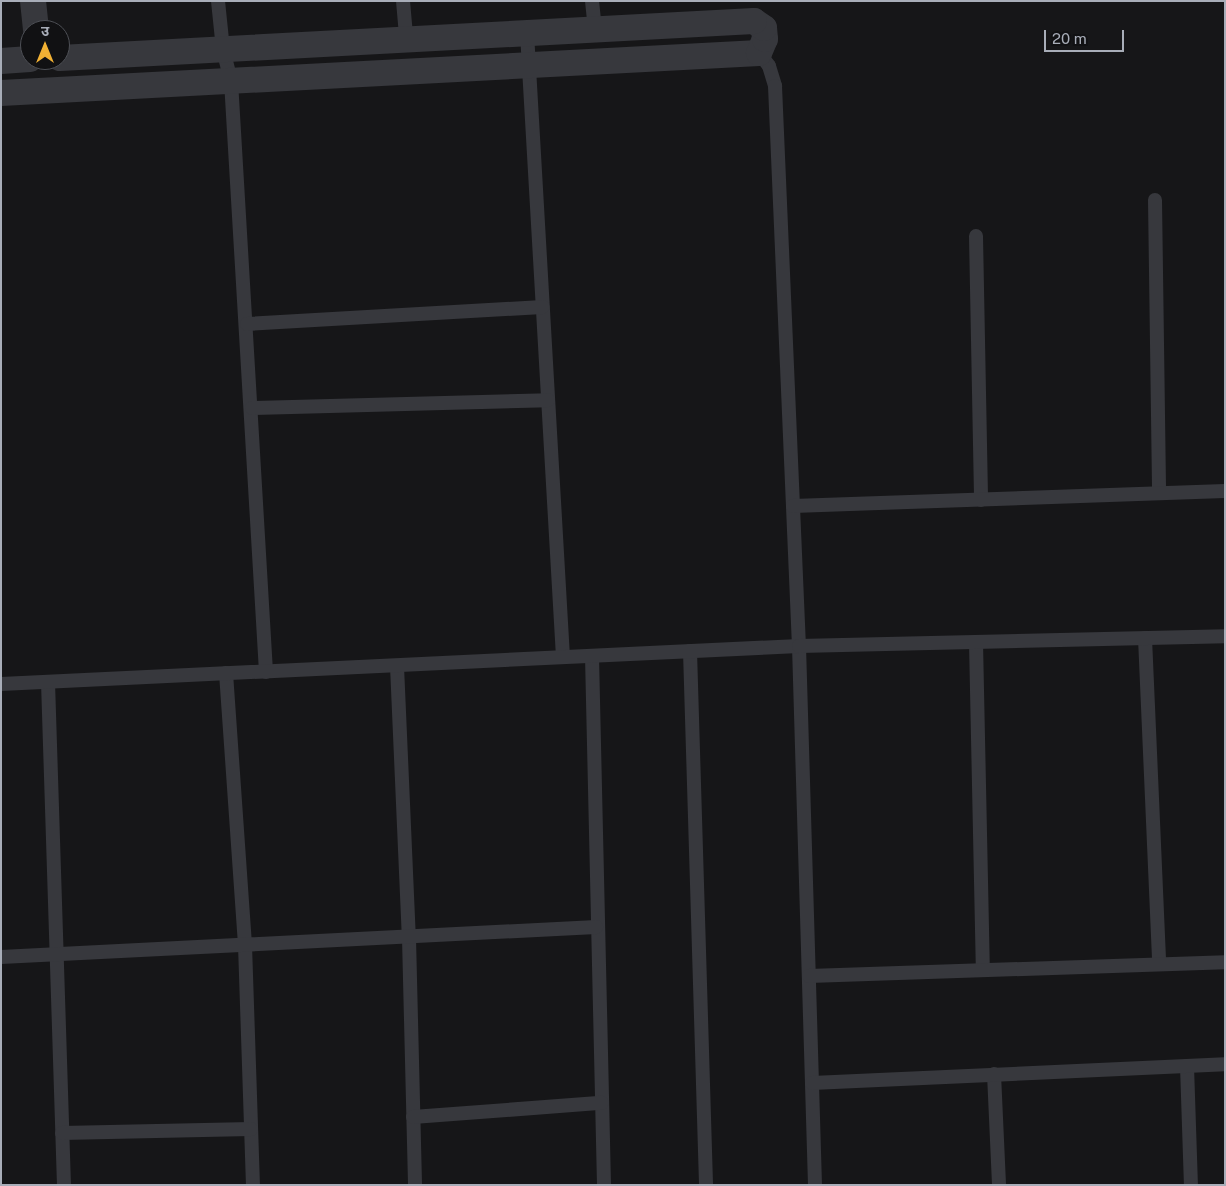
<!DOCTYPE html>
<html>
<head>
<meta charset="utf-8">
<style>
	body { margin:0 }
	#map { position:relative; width:1226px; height:1186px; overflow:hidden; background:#161618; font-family:"Public Sans","Noto Sans Devanagari",sans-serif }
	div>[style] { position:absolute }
	.service>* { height:14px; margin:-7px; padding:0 7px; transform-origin:7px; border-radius:7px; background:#37383d }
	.minor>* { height:26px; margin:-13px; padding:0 13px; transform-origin:13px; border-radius:13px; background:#37383d }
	span { translate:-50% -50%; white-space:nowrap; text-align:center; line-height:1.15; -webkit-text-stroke:4px #111113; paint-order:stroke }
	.frame { position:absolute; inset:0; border:2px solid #a8adb8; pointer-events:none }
	.north { position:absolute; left:20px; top:20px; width:50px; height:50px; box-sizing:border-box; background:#111113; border:1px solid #4d4f55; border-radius:50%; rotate:0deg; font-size:14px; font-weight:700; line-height:20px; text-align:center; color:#a8adb8 }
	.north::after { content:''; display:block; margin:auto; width:18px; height:22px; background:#f2b134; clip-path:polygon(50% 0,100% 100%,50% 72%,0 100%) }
	.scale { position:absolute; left:1044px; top:30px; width:80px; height:22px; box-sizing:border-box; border:2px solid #a8adb8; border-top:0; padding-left:6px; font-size:15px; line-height:18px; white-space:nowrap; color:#a8adb8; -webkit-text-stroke:4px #111113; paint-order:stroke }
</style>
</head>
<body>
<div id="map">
	<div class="service">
		<i style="left:218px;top:1px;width:48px;rotate:84.1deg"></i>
		<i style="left:223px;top:49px;width:33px;rotate:76deg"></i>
		<i style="left:231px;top:81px;width:592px;rotate:86.61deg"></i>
		<i style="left:403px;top:1px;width:38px;rotate:85deg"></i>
		<i style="left:592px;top:1px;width:28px;rotate:84deg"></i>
		<i style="left:527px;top:33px;width:625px;rotate:86.7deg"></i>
		<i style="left:759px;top:53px;width:16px;rotate:52deg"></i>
		<i style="left:769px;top:66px;width:21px;rotate:73deg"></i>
		<i style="left:775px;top:86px;width:561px;rotate:87.55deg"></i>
		<i style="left:799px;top:646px;width:539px;rotate:88.3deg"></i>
		<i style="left:1155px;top:200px;width:293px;rotate:89.2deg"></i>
		<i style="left:976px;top:236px;width:264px;rotate:88.9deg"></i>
		<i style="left:247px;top:324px;width:296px;rotate:-3.3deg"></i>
		<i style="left:252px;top:408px;width:296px;rotate:-1.5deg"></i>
		<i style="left:793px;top:506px;width:432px;rotate:-2deg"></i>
		<i style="left:1145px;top:638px;width:326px;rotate:87.5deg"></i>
		<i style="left:976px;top:642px;width:328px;rotate:88.8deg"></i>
		<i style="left:690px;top:651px;width:534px;rotate:88.28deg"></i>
		<i style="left:592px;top:656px;width:529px;rotate:88.7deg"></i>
		<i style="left:397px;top:666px;width:272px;rotate:87.5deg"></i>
		<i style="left:409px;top:938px;width:247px;rotate:88.6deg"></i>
		<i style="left:226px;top:673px;width:273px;rotate:86deg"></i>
		<i style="left:245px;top:945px;width:240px;rotate:88.1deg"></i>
		<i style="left:48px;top:682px;width:503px;rotate:88.18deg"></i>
		<i style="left:1px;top:684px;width:799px;rotate:-2.73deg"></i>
		<i style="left:799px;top:646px;width:426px;rotate:-1.3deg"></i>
		<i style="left:1px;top:957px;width:596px;rotate:-2.89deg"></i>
		<i style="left:809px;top:976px;width:416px;rotate:-1.9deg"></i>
		<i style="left:1187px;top:1066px;width:119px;rotate:88.1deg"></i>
		<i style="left:994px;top:1074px;width:111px;rotate:87.4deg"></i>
		<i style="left:812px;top:1083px;width:413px;rotate:-2.6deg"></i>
		<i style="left:413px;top:1117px;width:189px;rotate:-4.3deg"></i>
		<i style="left:62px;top:1133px;width:189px;rotate:-1.2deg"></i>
	</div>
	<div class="minor">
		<i style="left:33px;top:1px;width:29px;rotate:84deg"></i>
		<i style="left:1px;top:61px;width:29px;rotate:-4deg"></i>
		<i style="left:1px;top:93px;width:759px;rotate:-3.02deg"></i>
		<i style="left:759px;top:53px;width:15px;rotate:-67deg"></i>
		<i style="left:765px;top:39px;width:11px;rotate:-95deg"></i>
		<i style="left:764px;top:28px;width:12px;rotate:-145deg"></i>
		<i style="left:754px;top:21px;width:695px;rotate:176.95deg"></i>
	</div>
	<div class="frame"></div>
	<div class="north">उ</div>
	<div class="scale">20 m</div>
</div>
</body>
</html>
